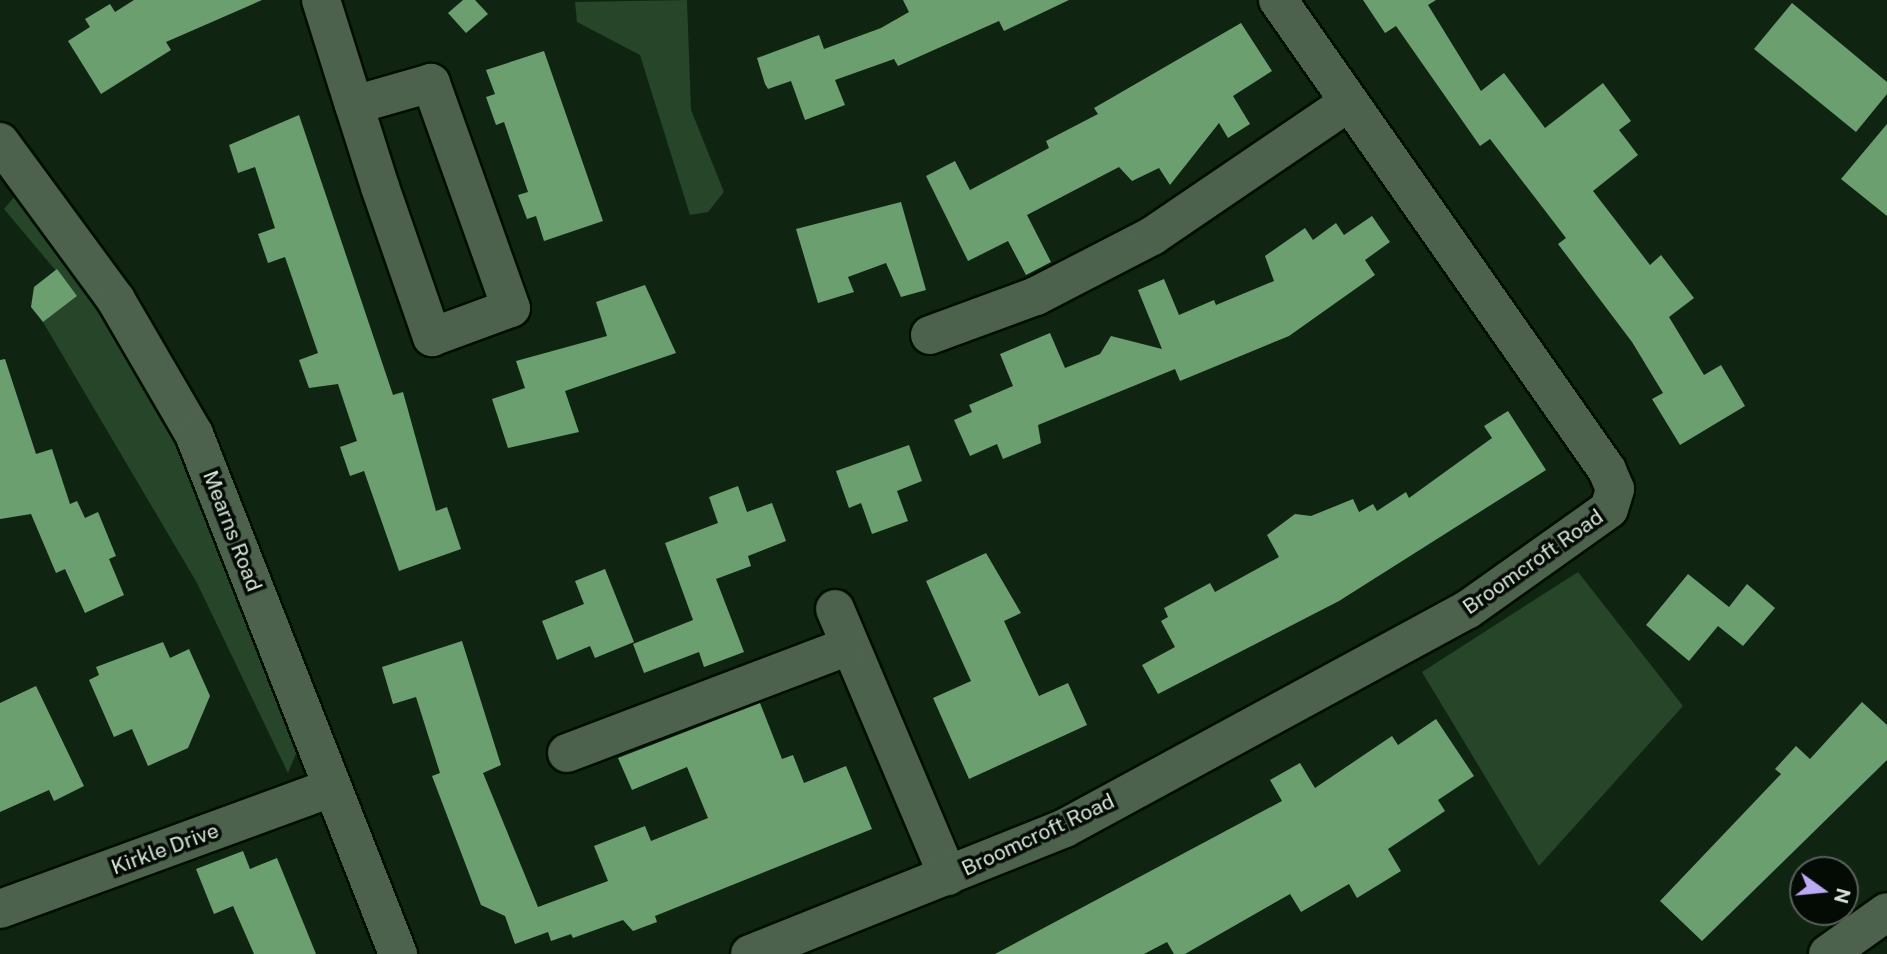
<!DOCTYPE html>
<html>
<head>
<meta charset="utf-8">
<style>
	body { margin:0 }
	#map { position:relative; width:1887px; height:954px; overflow:hidden; background:#102412; font-family:"Public Sans",sans-serif }
	div>[style] { position:absolute }
	.green>* { inset:0; background:#264529 }
	.building>* { inset:0; background:#6c9f6f }
	.roads { filter:drop-shadow(2px 0 #000d01) drop-shadow(-2px 0 #000d01) drop-shadow(0 2px #000d01) drop-shadow(0 -2px #000d01) }
	.street>* { height:38px; margin:-19px; padding:0 19px; transform-origin:19px; border-radius:19px; background:#4c624d }
	.secondary>* { height:38px; margin:-19px; padding:0 19px; transform-origin:19px; border-radius:19px; background:#4c624d }
	span { translate:-50% -50%; white-space:nowrap; text-align:center; line-height:1.15; -webkit-text-stroke:7px #040b05; paint-order:stroke }
	.street-label { font-size:21px; color:#d6e3d7 }
	.north { position:absolute; left:1789px; top:856px; width:70px; height:70px; box-sizing:border-box; background:#040b05; border:2px solid #586159; border-radius:50%; rotate:105deg; font-size:19px; font-weight:700; line-height:28px; text-align:center; color:#d6e3d7 }
	.north::after { content:''; display:block; margin:auto; width:24px; height:32px; background:#bea9f5; clip-path:polygon(50% 0,100% 100%,50% 72%,0 100%) }
</style>
</head>
<body>
<div id="map">
	<div class="green">
		<i style="clip-path:polygon(687px 0,691px 110px,724px 192px,708px 212px,690px 215px,640px 55px,577px 22px,575px 2px)"></i>
		<i style="clip-path:polygon(14px 197px,61px 249px,129px 345px,176px 438px,298px 749px,288px 773px,197px 583px,43px 322px,77px 296px,4px 209px)"></i>
		<i style="clip-path:polygon(1578px 572px,1683px 706px,1539px 866px,1422px 672px)"></i>
	</div>
	<div class="building">
		<i style="clip-path:polygon(134px 0,262px 0,166px 42px,171px 50px,101px 94px,68px 41px,90px 27px,85px 19px,110px 4px,115px 12px)"></i>
		<i style="clip-path:polygon(463px 0,475px 0,488px 14px,466px 33px,448px 13px)"></i>
		<i style="clip-path:polygon(903px 0,1069px 0,1004px 31px,999px 21px,898px 66px,894px 59px,835px 80px,845px 105px,805px 120px,791px 81px,768px 89px,765px 84px,757px 58px,819px 35px,824px 49px,881px 28px,909px 12px)"></i>
		<i style="clip-path:polygon(1363px 0,1436px 0,1428px 5px,1481px 91px,1504px 73px,1545px 128px,1603px 83px,1631px 121px,1619px 130px,1638px 155px,1593px 191px,1650px 265px,1661px 255px,1694px 298px,1669px 317px,1704px 375px,1721px 365px,1745px 406px,1680px 445px,1652px 399px,1663px 393px,1632px 342px,1558px 244px,1566px 238px,1490px 139px,1480px 146px,1396px 26px,1385px 33px)"></i>
		<i style="clip-path:polygon(1792px 3px,1887px 82px,1887px 94px,1856px 132px,1754px 49px)"></i>
		<i style="clip-path:polygon(1241px 23px,1272px 71px,1233px 96px,1250px 124px,1228px 138px,1219px 123px,1170px 185px,1159px 168px,1132px 181px,1119px 167px,1027px 215px,1051px 262px,1026px 275px,1008px 241px,968px 261px,926px 176px,955px 161px,970px 190px,1049px 148px,1046px 141px,1098px 114px,1094px 108px)"></i>
		<i style="clip-path:polygon(544px 51px,603px 221px,544px 241px,536px 216px,527px 219px,518px 195px,528px 192px,504px 122px,496px 125px,486px 97px,495px 94px,486px 70px)"></i>
		<i style="clip-path:polygon(299px 115px,393px 395px,403px 392px,436px 511px,447px 507px,461px 549px,399px 571px,364px 471px,350px 476px,340px 447px,357px 441px,338px 384px,309px 388px,299px 360px,318px 353px,285px 257px,268px 263px,258px 234px,275px 228px,255px 167px,238px 173px,229px 145px)"></i>
		<i style="clip-path:polygon(1887px 124px,1887px 216px,1841px 179px)"></i>
		<i style="clip-path:polygon(901px 202px,926px 290px,901px 297px,886px 263px,848px 277px,854px 292px,818px 303px,796px 229px)"></i>
		<i style="clip-path:polygon(1372px 216px,1390px 242px,1365px 260px,1375px 275px,1289px 336px,1180px 381px,1175px 369px,1038px 425px,1041px 443px,1003px 459px,997px 444px,970px 456px,954px 420px,972px 412px,969px 405px,1013px 386px,1000px 354px,1050px 333px,1065px 368px,1100px 354px,1111px 336px,1162px 349px,1138px 290px,1164px 279px,1179px 315px,1214px 300px,1216px 305px,1274px 281px,1265px 256px,1305px 228px,1313px 240px,1336px 223px,1344px 235px)"></i>
		<i style="clip-path:polygon(57px 269px,77px 296px,43px 322px,31px 307px,34px 287px)"></i>
		<i style="clip-path:polygon(645px 285px,676px 353px,565px 391px,579px 432px,508px 448px,492px 399px,525px 388px,516px 361px,607px 336px,596px 302px)"></i>
		<i style="clip-path:polygon(5px 359px,36px 454px,52px 449px,70px 504px,77px 501px,85px 518px,98px 512px,116px 556px,109px 559px,124px 595px,85px 613px,65px 569px,56px 573px,31px 514px,0 519px,0 360px)"></i>
		<i style="clip-path:polygon(1508px 411px,1546px 470px,1339px 601px,1158px 694px,1142px 665px,1175px 647px,1161px 621px,1168px 617px,1164px 608px,1210px 583px,1215px 592px,1279px 557px,1267px 535px,1295px 514px,1311px 516px,1353px 499px,1359px 512px,1373px 504px,1377px 511px,1406px 492px,1409px 498px,1492px 438px,1484px 426px)"></i>
		<i style="clip-path:polygon(909px 445px,922px 481px,897px 491px,908px 521px,872px 534px,861px 503px,849px 508px,836px 471px)"></i>
		<i style="clip-path:polygon(738px 486px,747px 512px,772px 503px,786px 541px,748px 556px,751px 566px,716px 579px,744px 652px,704px 667px,699px 652px,644px 673px,633px 644px,693px 620px,665px 543px,718px 523px,709px 497px)"></i>
		<i style="clip-path:polygon(986px 553px,1021px 613px,1004px 621px,1039px 696px,1068px 683px,1087px 725px,969px 779px,933px 698px,971px 681px,926px 581px)"></i>
		<i style="clip-path:polygon(605px 569px,634px 642px,595px 658px,590px 646px,557px 660px,542px 621px,584px 604px,575px 581px)"></i>
		<i style="clip-path:polygon(1688px 574px,1729px 607px,1747px 584px,1775px 608px,1743px 646px,1718px 626px,1689px 661px,1646px 625px)"></i>
		<i style="clip-path:polygon(462px 641px,501px 765px,483px 773px,538px 907px,608px 881px,594px 846px,645px 826px,651px 841px,708px 818px,687px 767px,632px 790px,618px 758px,760px 703px,782px 759px,793px 755px,804px 783px,846px 766px,872px 829px,655px 916px,657px 922px,633px 931px,623px 920px,573px 938px,571px 934px,551px 941px,548px 932px,515px 944px,505px 916px,481px 905px,432px 776px,440px 773px,416px 697px,393px 704px,382px 667px)"></i>
		<i style="clip-path:polygon(163px 642px,170px 658px,189px 649px,210px 696px,188px 748px,148px 766px,132px 729px,114px 737px,89px 680px,99px 675px,96px 667px)"></i>
		<i style="clip-path:polygon(36px 686px,84px 786px,54px 801px,49px 790px,0 812px,0 703px)"></i>
		<i style="clip-path:polygon(1862px 702px,1887px 725px,1887px 760px,1702px 941px,1660px 901px,1781px 774px,1775px 769px,1796px 746px,1810px 759px)"></i>
		<i style="clip-path:polygon(1436px 719px,1474px 776px,1438px 800px,1445px 811px,1388px 849px,1401px 871px,1357px 898px,1349px 884px,1301px 912px,1290px 894px,1185px 954px,1174px 954px,1167px 942px,1144px 954px,995px 954px,1282px 801px,1270px 780px,1300px 763px,1315px 788px,1392px 736px,1398px 745px)"></i>
		<i style="clip-path:polygon(243px 851px,250px 869px,277px 858px,316px 954px,254px 954px,233px 906px,214px 914px,196px 869px)"></i>
	</div>
	<div class="roads">
		<div class="street">
			<i style="left:321px;top:0;width:110px;rotate:72.6deg"></i>
			<i style="left:354px;top:105px;width:86px;rotate:72.4deg"></i>
			<i style="left:380px;top:187px;width:159px;rotate:70.9deg"></i>
			<i style="left:432px;top:337px;width:84px;rotate:-20.2deg"></i>
			<i style="left:511px;top:308px;width:239px;rotate:-109.6deg"></i>
			<i style="left:431px;top:83px;width:80px;rotate:164.1deg"></i>
			<i style="left:930px;top:335px;width:113px;rotate:-20.2deg"></i>
			<i style="left:1036px;top:296px;width:131px;rotate:-27.3deg"></i>
			<i style="left:1152px;top:236px;width:237px;rotate:-34.2deg"></i>
			<i style="left:835px;top:609px;width:290px;rotate:67.1deg"></i>
			<i style="left:567px;top:753px;width:298px;rotate:-20.8deg"></i>
			<i style="left:0;top:909px;width:351px;rotate:-20.1deg"></i>
			<i style="left:750px;top:954px;width:339px;rotate:-21.8deg"></i>
			<i style="left:1065px;top:828px;width:457px;rotate:-28.5deg"></i>
			<i style="left:1467px;top:610px;width:174px;rotate:-35.4deg"></i>
			<i style="left:1609px;top:509px;width:21px;rotate:-73deg"></i>
			<i style="left:1615px;top:489px;width:21px;rotate:-113deg"></i>
			<i style="left:1607px;top:470px;width:574px;rotate:-124.99deg"></i>
			<i style="left:1828px;top:954px;width:72px;rotate:-35.4deg"></i>
		</div>
		<div class="secondary">
			<i style="left:0;top:142px;width:196px;rotate:53.7deg"></i>
			<i style="left:116px;top:300px;width:155px;rotate:59.8deg"></i>
			<i style="left:194px;top:434px;width:559px;rotate:68.58deg"></i>
		</div>
	</div>
	<div class="street-label">
		<span style="left:232px;top:531px;rotate:69deg">Mearns Road</span>
		<span style="left:1533px;top:562px;rotate:-35deg">Broomcroft Road</span>
		<span style="left:1038px;top:835px;rotate:-25deg">Broomcroft Road</span>
		<span style="left:165px;top:849px;rotate:-20deg">Kirkle Drive</span>
	</div>
	<div class="north">N</div>
</div>
</body>
</html>
